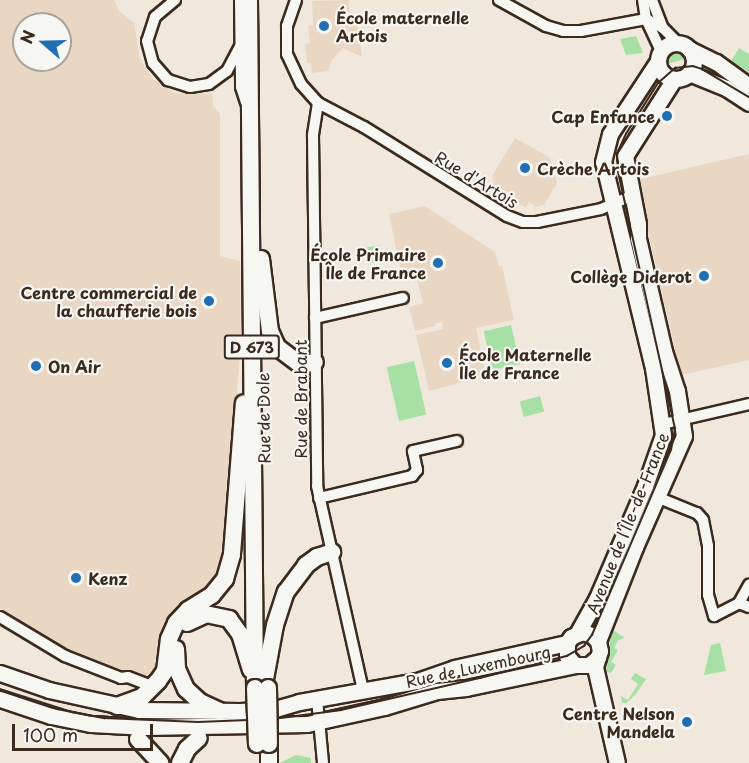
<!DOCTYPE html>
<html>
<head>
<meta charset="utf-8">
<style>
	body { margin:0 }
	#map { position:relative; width:749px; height:763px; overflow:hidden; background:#f0e8dd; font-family:"Playpen Sans",sans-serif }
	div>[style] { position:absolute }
	.built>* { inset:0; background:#e9d7c4 }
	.green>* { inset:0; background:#a6e0a5; transform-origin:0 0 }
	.roads { filter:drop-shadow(2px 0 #3b2a1e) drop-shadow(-2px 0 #3b2a1e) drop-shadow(0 2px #3b2a1e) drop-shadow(0 -2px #3b2a1e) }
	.street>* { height:10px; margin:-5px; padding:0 5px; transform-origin:5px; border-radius:5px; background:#f6f6f2 }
	.secondary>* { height:15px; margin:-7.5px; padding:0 7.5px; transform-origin:7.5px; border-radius:7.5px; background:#f6f6f2 }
	.secondary>.ring { margin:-7.5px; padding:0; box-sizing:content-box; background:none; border:15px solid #f6f6f2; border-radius:50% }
	.primary>* { height:16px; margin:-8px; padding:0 8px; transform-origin:8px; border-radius:8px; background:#f6f6f2 }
	.tram>* { height:1.5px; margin:-0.75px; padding:0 0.75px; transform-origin:0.75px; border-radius:0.75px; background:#3b2a1e }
	.bridges { filter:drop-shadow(2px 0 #3b2a1e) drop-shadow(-2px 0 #3b2a1e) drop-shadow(0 2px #3b2a1e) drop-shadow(0 -2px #3b2a1e) }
	.primary-bridge>* { height:16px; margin:-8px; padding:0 8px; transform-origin:8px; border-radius:8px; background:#f6f6f2 }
	.dots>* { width:16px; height:16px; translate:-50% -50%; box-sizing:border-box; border:3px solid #f6f6f2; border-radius:50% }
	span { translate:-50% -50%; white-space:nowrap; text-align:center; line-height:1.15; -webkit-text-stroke:4.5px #f6f6f2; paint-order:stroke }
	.shield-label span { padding:2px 4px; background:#f6f6f2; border:2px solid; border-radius:4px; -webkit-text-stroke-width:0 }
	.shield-label { font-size:15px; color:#3b2a1e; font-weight:700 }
	.poi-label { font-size:16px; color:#3b2a1e; font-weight:700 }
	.left { translate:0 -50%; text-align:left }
	.right { translate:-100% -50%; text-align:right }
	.street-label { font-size:16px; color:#3b2a1e }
	.north { position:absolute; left:12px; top:12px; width:60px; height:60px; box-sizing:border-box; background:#f6f6f2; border:2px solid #aba49d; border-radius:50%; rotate:290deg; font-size:16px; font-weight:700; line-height:24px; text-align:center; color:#3b2a1e }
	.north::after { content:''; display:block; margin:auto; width:21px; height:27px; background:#1f6fb2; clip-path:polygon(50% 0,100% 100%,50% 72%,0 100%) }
	.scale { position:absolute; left:12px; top:724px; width:141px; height:27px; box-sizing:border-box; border:3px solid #3b2a1e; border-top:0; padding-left:8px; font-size:18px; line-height:21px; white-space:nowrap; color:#3b2a1e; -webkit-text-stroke:4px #f6f6f2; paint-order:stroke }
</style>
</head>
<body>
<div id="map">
	<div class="built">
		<i style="clip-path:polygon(evenodd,0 0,114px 0,119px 11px,134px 23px,140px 59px,153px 79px,174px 93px,212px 94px,213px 106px,220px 114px,220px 256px,240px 261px,241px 346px,221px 570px,211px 591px,168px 621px,159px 670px,145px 677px,91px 659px,51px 641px,0 608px,0 0,24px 24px,60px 24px,60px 60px,24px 60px,24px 24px)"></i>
		<i style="clip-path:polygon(349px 0,349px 10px,357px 21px,362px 57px,343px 48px,332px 60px,328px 71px,312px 73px,311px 63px,307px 63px,305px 44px,310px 43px,308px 26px,313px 25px,312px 1px)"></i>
		<i style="clip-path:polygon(515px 138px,549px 157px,551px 161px,557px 183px,544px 205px,536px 207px,529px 202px,526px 208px,508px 197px,510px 194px,499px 187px,495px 193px,491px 191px,494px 182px,492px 176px)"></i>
		<i style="clip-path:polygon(749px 154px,749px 360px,681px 375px,636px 180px)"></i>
		<i style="clip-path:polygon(425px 206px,495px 252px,499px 266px,502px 266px,514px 320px,476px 328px,486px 376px,429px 391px,416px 335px,443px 329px,442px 322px,436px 323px,435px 326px,415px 331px,409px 307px,423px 303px,414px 267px,401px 271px,389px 214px)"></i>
	</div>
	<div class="green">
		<i style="clip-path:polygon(636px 36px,643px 53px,626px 55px,620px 39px)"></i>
		<i style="clip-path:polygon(739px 48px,749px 54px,749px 72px,731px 61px)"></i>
		<i style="clip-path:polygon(676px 52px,686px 59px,666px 64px,668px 56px)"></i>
		<i style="left:379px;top:245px;width:16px;height:14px;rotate:79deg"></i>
		<i style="left:511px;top:325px;width:40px;height:28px;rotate:77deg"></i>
		<i style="left:414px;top:361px;width:55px;height:28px;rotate:77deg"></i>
		<i style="left:540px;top:396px;width:16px;height:21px;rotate:75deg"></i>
		<i style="clip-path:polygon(613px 630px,625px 638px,618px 640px,614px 648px,618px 650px,611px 662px,616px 665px,611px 673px,607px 672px,605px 664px)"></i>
		<i style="clip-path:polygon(720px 643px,726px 671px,704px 675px,711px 645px)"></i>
		<i style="clip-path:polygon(635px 673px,646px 679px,636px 694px,626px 703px,622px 703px,621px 696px,628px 700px,638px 684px,631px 679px)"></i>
		<i style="clip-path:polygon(296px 755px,311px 758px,311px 763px,280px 763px)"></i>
	</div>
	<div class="roads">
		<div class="street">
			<i style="left:175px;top:0;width:26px;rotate:140deg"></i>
			<i style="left:155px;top:17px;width:25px;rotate:108deg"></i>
			<i style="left:147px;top:41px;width:23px;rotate:75deg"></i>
			<i style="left:153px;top:63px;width:23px;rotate:49deg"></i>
			<i style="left:168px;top:80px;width:23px;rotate:18deg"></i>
			<i style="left:190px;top:87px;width:19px;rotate:-9deg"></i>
			<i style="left:209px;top:84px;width:22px;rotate:-36deg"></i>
			<i style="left:227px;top:71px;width:27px;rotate:-62deg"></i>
			<i style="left:240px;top:0;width:87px;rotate:89.3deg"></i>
			<i style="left:241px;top:87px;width:16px;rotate:72deg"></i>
			<i style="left:296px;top:0;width:28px;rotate:109deg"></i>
			<i style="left:287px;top:26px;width:28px;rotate:90deg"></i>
			<i style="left:287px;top:54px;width:33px;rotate:65deg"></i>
			<i style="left:301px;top:84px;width:25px;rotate:48deg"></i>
			<i style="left:318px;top:103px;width:52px;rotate:27.6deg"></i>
			<i style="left:364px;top:127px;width:168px;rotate:31.9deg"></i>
			<i style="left:507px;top:216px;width:17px;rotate:21deg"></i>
			<i style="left:523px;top:222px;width:14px"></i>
			<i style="left:537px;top:222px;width:65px;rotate:-11.5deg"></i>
			<i style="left:601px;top:209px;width:34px;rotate:-23deg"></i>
			<i style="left:499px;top:0;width:54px;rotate:29deg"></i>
			<i style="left:546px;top:26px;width:18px;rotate:16deg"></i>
			<i style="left:563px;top:31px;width:18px"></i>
			<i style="left:581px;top:31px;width:66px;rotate:-10.5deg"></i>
			<i style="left:646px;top:19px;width:19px;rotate:28deg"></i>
			<i style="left:643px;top:0;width:19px;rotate:81deg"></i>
			<i style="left:646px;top:19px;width:35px;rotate:65deg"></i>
			<i style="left:652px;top:0;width:30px;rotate:69deg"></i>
			<i style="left:663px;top:28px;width:23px;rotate:45deg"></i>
			<i style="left:318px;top:103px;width:33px;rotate:99deg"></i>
			<i style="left:313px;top:136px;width:350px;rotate:89.3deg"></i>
			<i style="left:317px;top:486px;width:209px;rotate:77.3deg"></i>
			<i style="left:315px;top:318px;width:90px;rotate:-12.8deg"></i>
			<i style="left:663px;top:424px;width:88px;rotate:-13.1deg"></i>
			<i style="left:319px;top:498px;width:96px;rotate:-13.3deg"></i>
			<i style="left:412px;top:476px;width:8px;rotate:-50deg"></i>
			<i style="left:417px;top:470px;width:19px;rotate:-102deg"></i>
			<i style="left:413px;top:451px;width:45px;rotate:-12.8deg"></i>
			<i style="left:664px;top:500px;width:35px;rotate:22deg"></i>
			<i style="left:697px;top:513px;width:9px;rotate:49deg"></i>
			<i style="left:703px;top:520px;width:26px;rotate:79deg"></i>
			<i style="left:708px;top:546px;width:49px;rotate:90deg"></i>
			<i style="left:708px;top:595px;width:22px;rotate:74deg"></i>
			<i style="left:714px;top:616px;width:28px;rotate:-27deg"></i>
			<i style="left:739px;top:603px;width:11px;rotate:22deg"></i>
			<i style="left:739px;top:603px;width:21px;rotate:-61deg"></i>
			<i style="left:0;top:617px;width:76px;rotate:31deg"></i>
			<i style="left:65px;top:656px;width:60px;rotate:21.4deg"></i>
			<i style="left:121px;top:678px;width:7px;rotate:-8deg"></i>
			<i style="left:128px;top:677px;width:28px;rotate:21deg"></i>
			<i style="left:317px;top:699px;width:64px;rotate:84.6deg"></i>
		</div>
		<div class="secondary">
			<i class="ring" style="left:658px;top:43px;width:21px;height:21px"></i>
			<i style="left:689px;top:49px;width:30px;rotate:26deg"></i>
			<i style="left:716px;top:62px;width:41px;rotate:36deg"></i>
			<i style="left:689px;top:73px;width:40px;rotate:22deg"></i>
			<i style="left:726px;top:88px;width:27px;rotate:33deg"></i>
			<i style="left:577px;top:634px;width:41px;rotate:-60.9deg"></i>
			<i style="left:597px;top:598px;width:122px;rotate:-66.8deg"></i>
			<i style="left:645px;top:486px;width:54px;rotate:-70.6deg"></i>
			<i style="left:663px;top:435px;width:68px;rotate:-98.5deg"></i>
			<i style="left:653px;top:368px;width:212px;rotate:-103.6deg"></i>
			<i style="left:603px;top:162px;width:29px;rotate:-76deg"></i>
			<i style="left:610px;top:134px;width:87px;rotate:-56.7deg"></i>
			<i style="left:598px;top:641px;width:101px;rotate:-68.5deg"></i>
			<i style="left:635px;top:547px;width:121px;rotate:-66.2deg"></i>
			<i style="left:684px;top:436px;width:46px;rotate:-98.8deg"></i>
			<i style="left:677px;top:391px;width:42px;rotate:-108deg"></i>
			<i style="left:664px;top:351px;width:116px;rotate:-103deg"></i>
			<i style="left:638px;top:238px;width:14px;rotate:-90deg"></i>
			<i style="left:638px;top:224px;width:69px;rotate:-100.8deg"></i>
			<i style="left:625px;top:156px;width:91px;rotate:-57.5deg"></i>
			<i style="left:598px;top:657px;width:12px;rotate:138deg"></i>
			<i style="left:589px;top:665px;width:14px;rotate:180deg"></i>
			<i style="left:575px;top:665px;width:12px;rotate:-132deg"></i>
			<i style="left:567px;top:656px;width:13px;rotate:-90deg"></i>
			<i style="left:567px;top:643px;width:7px;rotate:-56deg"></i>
			<i style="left:571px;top:637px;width:12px;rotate:-24deg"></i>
			<i style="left:582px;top:632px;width:10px;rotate:17deg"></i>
			<i style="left:592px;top:635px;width:8px;rotate:45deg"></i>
			<i style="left:598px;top:641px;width:10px;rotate:79deg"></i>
			<i style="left:600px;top:651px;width:6px;rotate:108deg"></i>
			<i style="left:598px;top:657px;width:10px;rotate:107deg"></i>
			<i style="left:595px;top:667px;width:98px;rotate:77.1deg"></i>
			<i style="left:0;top:673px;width:52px;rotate:19.1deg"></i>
			<i style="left:49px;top:690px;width:92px;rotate:12.5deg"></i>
			<i style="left:139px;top:710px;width:101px;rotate:0.6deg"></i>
			<i style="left:240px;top:711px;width:35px;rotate:-3deg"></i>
			<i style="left:275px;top:709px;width:25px;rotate:-16deg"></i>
			<i style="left:299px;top:702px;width:120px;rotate:-10.1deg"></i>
			<i style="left:417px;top:681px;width:39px;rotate:-19deg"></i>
			<i style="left:454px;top:668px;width:116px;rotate:-12.5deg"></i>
			<i style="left:0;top:699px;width:54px;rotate:18.4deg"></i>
			<i style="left:51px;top:716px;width:41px;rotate:11.3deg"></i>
			<i style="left:91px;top:724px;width:55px;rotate:3.1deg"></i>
			<i style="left:146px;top:727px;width:161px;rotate:-1.1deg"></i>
			<i style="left:307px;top:724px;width:79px;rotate:-12.4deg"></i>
			<i style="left:384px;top:707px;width:55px;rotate:-16.8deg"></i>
			<i style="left:437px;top:691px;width:29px;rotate:-6deg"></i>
			<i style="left:466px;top:688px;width:111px;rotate:-11.9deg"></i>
		</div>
		<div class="primary">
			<i style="left:249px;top:0;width:688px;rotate:89.5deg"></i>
			<i style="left:261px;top:259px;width:73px;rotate:82.9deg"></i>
			<i style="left:270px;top:331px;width:17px;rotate:66deg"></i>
			<i style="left:277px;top:347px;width:30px;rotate:37deg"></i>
			<i style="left:301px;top:365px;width:14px;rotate:-12deg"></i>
			<i style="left:187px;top:623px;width:21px;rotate:-25deg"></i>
			<i style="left:206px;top:614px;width:24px;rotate:12deg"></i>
			<i style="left:229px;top:619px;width:19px;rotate:54deg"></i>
			<i style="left:240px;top:634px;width:37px;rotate:73deg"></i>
			<i style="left:176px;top:649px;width:20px;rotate:87deg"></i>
			<i style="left:177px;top:669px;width:22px;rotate:66deg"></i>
			<i style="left:186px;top:689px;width:19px;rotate:43deg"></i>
			<i style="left:200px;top:702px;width:21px;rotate:25deg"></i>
			<i style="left:265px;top:679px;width:55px;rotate:-79.5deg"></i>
			<i style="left:275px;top:625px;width:35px;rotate:-72deg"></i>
			<i style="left:286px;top:592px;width:34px;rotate:-53deg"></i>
			<i style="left:306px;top:565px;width:14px;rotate:-36deg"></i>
			<i style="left:317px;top:557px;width:16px;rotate:-18deg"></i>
			<i style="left:117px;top:706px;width:27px;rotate:-20deg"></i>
			<i style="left:142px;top:697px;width:23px;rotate:-45deg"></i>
			<i style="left:158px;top:681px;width:12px;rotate:-55deg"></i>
			<i style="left:165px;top:671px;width:32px;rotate:-83deg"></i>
			<i style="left:169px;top:639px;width:17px;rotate:-66deg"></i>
			<i style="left:176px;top:623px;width:18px;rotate:-47deg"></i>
			<i style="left:188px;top:610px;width:28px;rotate:-32deg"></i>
			<i style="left:212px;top:595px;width:21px;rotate:-51deg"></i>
			<i style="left:225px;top:579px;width:26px;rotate:-74deg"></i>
			<i style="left:232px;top:554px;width:151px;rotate:-85.5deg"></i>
			<i style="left:138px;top:739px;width:33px;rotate:47deg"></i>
			<i style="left:180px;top:763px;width:16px;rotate:-63deg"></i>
			<i style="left:187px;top:749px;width:16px;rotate:-43deg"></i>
			<i style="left:269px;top:763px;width:19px;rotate:-90deg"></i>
		</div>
	</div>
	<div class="tram">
		<i style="left:0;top:689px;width:76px;rotate:17.7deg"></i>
		<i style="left:72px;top:712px;width:33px;rotate:11deg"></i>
		<i style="left:104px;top:718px;width:94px;rotate:2.4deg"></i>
		<i style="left:198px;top:722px;width:75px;rotate:-2.3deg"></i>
		<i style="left:273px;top:719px;width:69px;rotate:-7.5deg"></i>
		<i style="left:341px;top:710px;width:143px;rotate:-13deg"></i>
		<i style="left:480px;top:678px;width:90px;rotate:-14.2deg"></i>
		<i style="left:567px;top:656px;width:20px;rotate:-30deg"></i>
		<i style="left:584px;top:646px;width:14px;rotate:-54deg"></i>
		<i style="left:592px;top:635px;width:201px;rotate:-66.9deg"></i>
		<i style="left:671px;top:450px;width:21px;rotate:-79deg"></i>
		<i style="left:675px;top:429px;width:263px;rotate:-102.5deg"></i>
		<i style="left:618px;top:172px;width:18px;rotate:-93deg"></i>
		<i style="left:617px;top:154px;width:22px;rotate:-66deg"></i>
		<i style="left:626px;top:134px;width:60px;rotate:-57.9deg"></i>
		<i style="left:658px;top:83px;width:23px;rotate:-41deg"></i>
		<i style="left:675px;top:68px;width:18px;rotate:-6deg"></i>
		<i style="left:693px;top:66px;width:9px;rotate:18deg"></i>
		<i style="left:702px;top:69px;width:55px;rotate:30.8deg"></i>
	</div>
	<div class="bridges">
		<div class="primary-bridge">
			<i style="left:255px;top:688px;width:56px;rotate:88deg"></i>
			<i style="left:268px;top:688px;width:56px;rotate:89deg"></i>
		</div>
	</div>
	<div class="dots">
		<i style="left:324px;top:26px;background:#1f6fb2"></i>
		<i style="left:667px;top:116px;background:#1f6fb2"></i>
		<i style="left:525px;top:168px;background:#1f6fb2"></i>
		<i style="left:438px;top:263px;background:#1f6fb2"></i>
		<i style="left:704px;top:276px;background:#1f6fb2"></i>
		<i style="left:209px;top:301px;background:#1f6fb2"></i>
		<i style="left:447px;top:363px;background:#1f6fb2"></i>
		<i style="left:36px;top:366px;background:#1f6fb2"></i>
		<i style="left:76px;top:578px;background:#1f6fb2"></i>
		<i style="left:687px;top:722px;background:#1f6fb2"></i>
	</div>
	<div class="shield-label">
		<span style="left:252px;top:347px">D 673</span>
	</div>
	<div class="poi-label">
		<span class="left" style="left:336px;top:26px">École maternelle<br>Artois</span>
		<span class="right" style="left:655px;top:116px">Cap Enfance</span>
		<span class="left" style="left:537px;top:168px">Crèche Artois</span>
		<span class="right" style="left:426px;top:263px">École Primaire<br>Île de France</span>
		<span class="right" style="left:692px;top:276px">Collège Diderot</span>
		<span class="right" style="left:197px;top:301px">Centre commercial de<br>la chaufferie bois</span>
		<span class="left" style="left:459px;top:363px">École Maternelle<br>Île de France</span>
		<span class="left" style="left:48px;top:366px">On Air</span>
		<span class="left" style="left:88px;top:578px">Kenz</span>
		<span class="right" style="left:675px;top:722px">Centre Nelson<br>Mandela</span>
	</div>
	<div class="street-label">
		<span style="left:477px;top:179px;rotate:31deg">Rue d'Artois</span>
		<span style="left:300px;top:399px;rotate:-90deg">Rue de Brabant</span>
		<span style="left:263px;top:418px;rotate:-91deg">Rue de Dole</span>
		<span style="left:627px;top:523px;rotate:-68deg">Avenue de l’Île-de-France</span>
		<span style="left:478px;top:666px;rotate:-12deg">Rue de Luxembourg</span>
	</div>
	<div class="north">N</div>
	<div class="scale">100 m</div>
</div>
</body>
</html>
